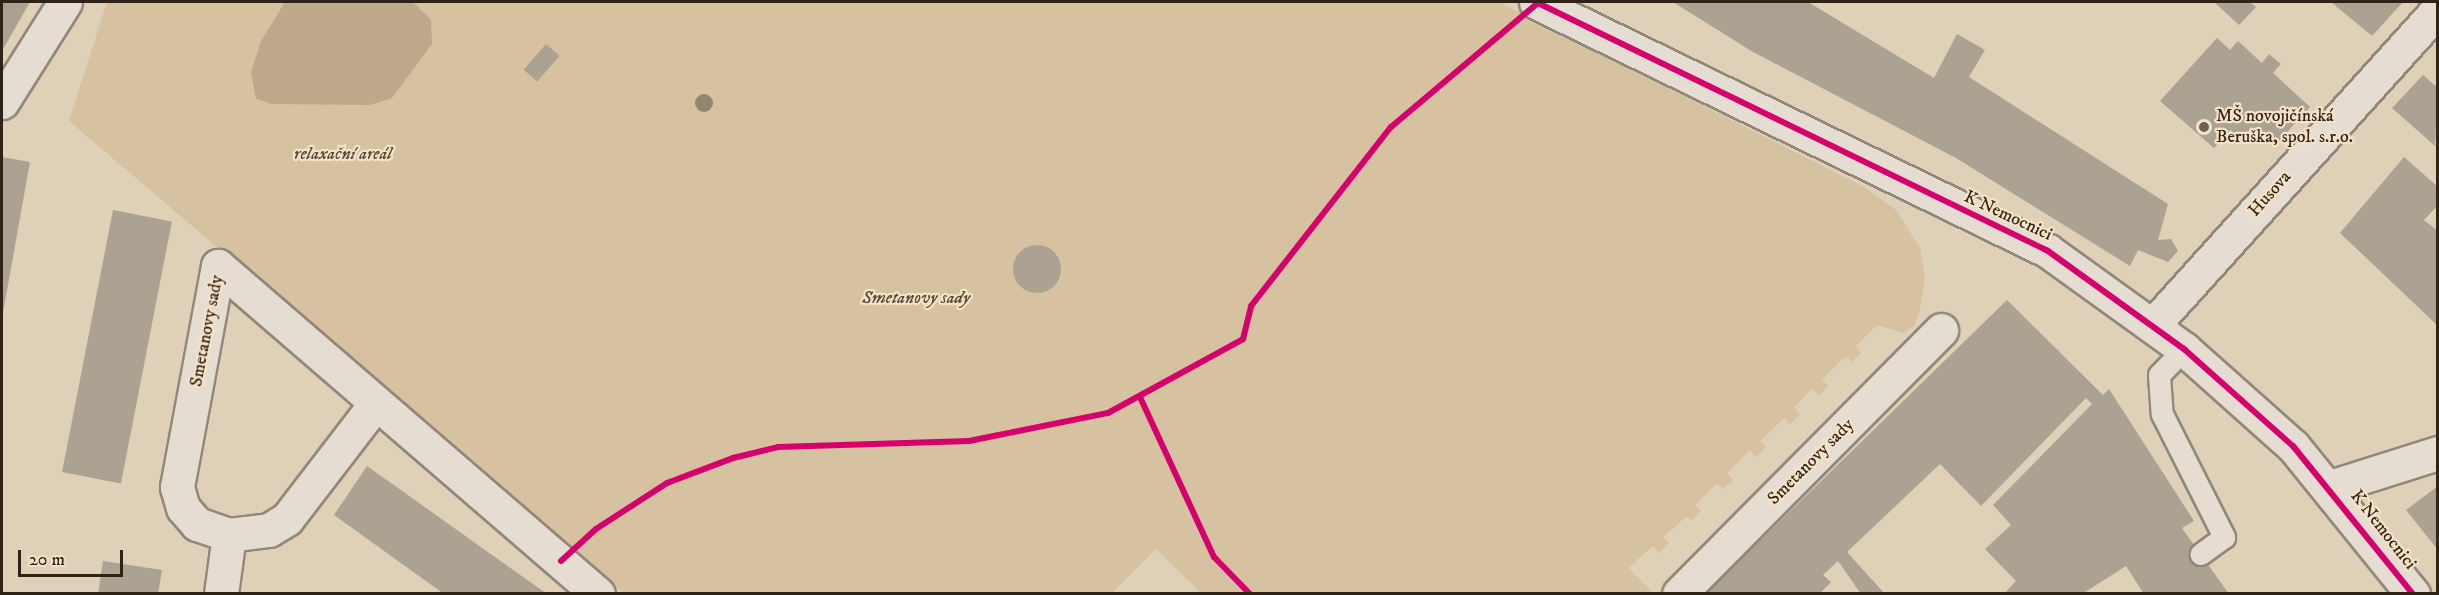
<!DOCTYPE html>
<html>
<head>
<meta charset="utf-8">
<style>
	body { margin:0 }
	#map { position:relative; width:2439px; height:595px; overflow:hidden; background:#dfd0b8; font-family:"IM FELL DW Pica",serif }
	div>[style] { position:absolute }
	.green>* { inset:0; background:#d6c1a1 }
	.water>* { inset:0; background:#bda88a }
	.building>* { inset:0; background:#aca292; transform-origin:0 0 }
	.round { border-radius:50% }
	.roads { filter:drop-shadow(2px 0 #92887a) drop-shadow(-2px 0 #92887a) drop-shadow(0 2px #92887a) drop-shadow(0 -2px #92887a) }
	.lane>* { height:21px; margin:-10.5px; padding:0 10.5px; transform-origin:10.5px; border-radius:10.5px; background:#e5ddd1 }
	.street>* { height:33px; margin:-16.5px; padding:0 16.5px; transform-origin:16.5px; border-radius:16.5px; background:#e5ddd1 }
	.secondary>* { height:33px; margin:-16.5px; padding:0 16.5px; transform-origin:16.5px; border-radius:16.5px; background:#e5ddd1 }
	.cycleway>* { height:6px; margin:-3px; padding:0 3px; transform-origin:3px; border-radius:3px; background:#d6006c }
	.trees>* { width:18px; height:18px; margin:-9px; border-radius:50%; background:#948570 }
	.dots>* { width:16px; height:16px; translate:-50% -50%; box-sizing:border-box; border:3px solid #f5e2c6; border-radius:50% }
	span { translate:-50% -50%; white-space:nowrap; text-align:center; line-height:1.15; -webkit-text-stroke:4.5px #f5e2c6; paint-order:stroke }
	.poi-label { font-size:18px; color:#2f2317 }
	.left { translate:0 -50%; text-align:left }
	.park-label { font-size:18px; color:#574835; font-style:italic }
	.street-label { font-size:18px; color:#2f2317 }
	.frame { position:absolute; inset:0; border:3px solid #2f2317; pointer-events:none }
	.scale { position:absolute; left:18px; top:550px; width:105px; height:27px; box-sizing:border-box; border:3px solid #2f2317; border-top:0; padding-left:8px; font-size:18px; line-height:21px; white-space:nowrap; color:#2f2317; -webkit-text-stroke:4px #f5e2c6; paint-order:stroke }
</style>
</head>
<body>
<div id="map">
	<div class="green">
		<i style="clip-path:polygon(107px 2px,1499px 2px,1864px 187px,1896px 210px,1920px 248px,1925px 278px,1920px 308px,1914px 326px,1903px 333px,1877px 325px,1856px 346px,1861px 353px,1852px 362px,1846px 356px,1822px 379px,1828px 386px,1819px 395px,1812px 389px,1794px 407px,1800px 415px,1790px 424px,1784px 418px,1760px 441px,1766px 447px,1756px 457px,1750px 450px,1727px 473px,1733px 480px,1723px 489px,1717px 483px,1695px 505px,1701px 511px,1692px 520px,1686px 517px,1663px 537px,1669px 543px,1659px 553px,1653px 546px,1628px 568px,1653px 593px,1201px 593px,1156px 549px,1112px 593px,623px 593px,69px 121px)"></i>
	</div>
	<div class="water">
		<i style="clip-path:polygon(285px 2px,413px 2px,431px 20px,432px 44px,392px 98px,370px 105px,272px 104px,256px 99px,251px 73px,261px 41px)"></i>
	</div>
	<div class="building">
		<i style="clip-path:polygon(2px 2px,30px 2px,2px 51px)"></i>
		<i style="clip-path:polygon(1673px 2px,1808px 2px,1934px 78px,1957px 34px,1985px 50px,1969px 77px,2168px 204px,2158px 240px,2171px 239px,2178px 251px,2168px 262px,2138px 250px,2130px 266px,1956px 158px,1753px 52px)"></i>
		<i style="clip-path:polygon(2214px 2px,2250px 2px,2256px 7px,2239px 25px)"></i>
		<i style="clip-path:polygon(2331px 2px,2403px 2px,2372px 36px)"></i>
		<i style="clip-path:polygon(2217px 38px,2230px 50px,2238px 41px,2262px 63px,2269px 54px,2281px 64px,2273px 73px,2310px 107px,2274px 146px,2253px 129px,2238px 136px,2230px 130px,2214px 148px,2160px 101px)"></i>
		<i style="left:546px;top:44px;width:18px;height:34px;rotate:41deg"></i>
		<i style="clip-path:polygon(2423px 75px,2438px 88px,2435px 146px,2392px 108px)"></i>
		<i style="clip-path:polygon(2px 157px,30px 162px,3px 313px,2px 313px)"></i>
		<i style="clip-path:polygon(2404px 157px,2438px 187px,2438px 205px,2424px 220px,2438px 231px,2438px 326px,2340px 233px)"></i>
		<i style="left:113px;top:210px;width:60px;height:267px;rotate:11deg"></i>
		<i class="round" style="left:1013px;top:245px;width:48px;height:48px"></i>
		<i style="clip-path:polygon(2007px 300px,2103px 395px,2109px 389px,2194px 521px,2182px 528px,2229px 594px,2144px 594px,2126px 566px,2082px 594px,2004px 594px,2016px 581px,1985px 549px,2011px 525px,1993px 505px,2092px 404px,2086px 398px,1981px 506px,1940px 464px,1847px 552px,1885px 594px,1861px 594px,1838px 561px,1823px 575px,1831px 582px,1819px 594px,1705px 594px)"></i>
		<i style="clip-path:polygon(367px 466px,547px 594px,444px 594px,334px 515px)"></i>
		<i style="clip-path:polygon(2438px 486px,2438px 550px,2406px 510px)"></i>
		<i style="clip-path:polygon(103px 561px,162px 570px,158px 594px,98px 594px)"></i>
	</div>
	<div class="roads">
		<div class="lane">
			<i style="left:2184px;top:349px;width:36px;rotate:134deg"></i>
			<i style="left:2159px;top:375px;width:39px;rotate:86deg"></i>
			<i style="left:2162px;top:414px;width:138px;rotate:63.2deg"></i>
			<i style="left:2224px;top:537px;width:29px;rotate:144deg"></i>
		</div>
		<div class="street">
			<i style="left:2px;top:102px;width:118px;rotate:-57.8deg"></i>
			<i style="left:2153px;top:325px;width:425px;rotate:-47.9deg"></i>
			<i style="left:376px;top:403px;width:146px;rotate:127.5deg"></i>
			<i style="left:287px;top:519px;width:21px;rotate:149deg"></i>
			<i style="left:269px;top:530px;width:40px;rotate:172.9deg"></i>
			<i style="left:229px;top:535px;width:34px;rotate:-161deg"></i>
			<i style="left:197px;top:524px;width:21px;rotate:-131deg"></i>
			<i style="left:183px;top:508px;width:22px;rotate:-106deg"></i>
			<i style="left:177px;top:487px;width:225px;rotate:-79.5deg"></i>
			<i style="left:218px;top:266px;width:502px;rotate:40.8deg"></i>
			<i style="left:2330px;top:487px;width:113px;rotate:-17.5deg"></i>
			<i style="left:221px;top:594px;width:60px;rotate:-82.3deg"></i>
			<i style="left:1679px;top:594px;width:372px;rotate:-45.2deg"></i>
		</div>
		<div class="secondary">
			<i style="left:1536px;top:2px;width:569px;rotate:25.93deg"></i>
			<i style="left:2048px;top:251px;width:168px;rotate:35.8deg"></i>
			<i style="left:2184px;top:349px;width:146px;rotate:41.7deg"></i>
			<i style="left:2293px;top:446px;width:191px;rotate:51deg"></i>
		</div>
	</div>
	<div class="cycleway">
		<i style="left:1536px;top:2px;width:569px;rotate:25.93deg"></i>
		<i style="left:2048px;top:251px;width:168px;rotate:35.8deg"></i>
		<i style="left:2184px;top:349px;width:146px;rotate:41.7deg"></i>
		<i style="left:2293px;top:446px;width:191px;rotate:51deg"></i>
		<i style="left:1140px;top:397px;width:176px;rotate:65.2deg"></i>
		<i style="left:1214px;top:557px;width:52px;rotate:45.8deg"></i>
		<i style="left:561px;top:561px;width:47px;rotate:-42.4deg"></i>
		<i style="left:596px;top:529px;width:85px;rotate:-32.9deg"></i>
		<i style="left:667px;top:483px;width:71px;rotate:-20.7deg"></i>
		<i style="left:733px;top:458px;width:46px;rotate:-13.7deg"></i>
		<i style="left:778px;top:447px;width:191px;rotate:-1.8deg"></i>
		<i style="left:969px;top:441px;width:142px;rotate:-11.4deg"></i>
		<i style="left:1108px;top:413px;width:154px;rotate:-28.7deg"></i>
		<i style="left:1243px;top:339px;width:34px;rotate:-76deg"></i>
		<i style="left:1251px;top:306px;width:227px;rotate:-52deg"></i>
		<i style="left:1391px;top:127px;width:194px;rotate:-40.2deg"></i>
	</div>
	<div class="trees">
		<i style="left:704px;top:103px"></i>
	</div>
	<div class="dots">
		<i style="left:2204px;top:127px;background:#6d604f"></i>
	</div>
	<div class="poi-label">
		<span class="left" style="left:2216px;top:127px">MŠ novojičínská<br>Beruška, spol. s.r.o.</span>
	</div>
	<div class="park-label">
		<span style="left:343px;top:154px">relaxační areál</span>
		<span style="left:916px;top:298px">Smetanovy sady</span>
	</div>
	<div class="street-label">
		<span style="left:2270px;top:194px;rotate:-48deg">Husova</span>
		<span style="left:2008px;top:216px;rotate:25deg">K Nemocnici</span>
		<span style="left:207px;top:331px;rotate:-79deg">Smetanovy sady</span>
		<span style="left:1811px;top:462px;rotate:-45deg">Smetanovy sady</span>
		<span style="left:2383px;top:530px;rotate:52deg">K Nemocnici</span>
	</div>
	<div class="frame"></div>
	<div class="scale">20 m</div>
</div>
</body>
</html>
